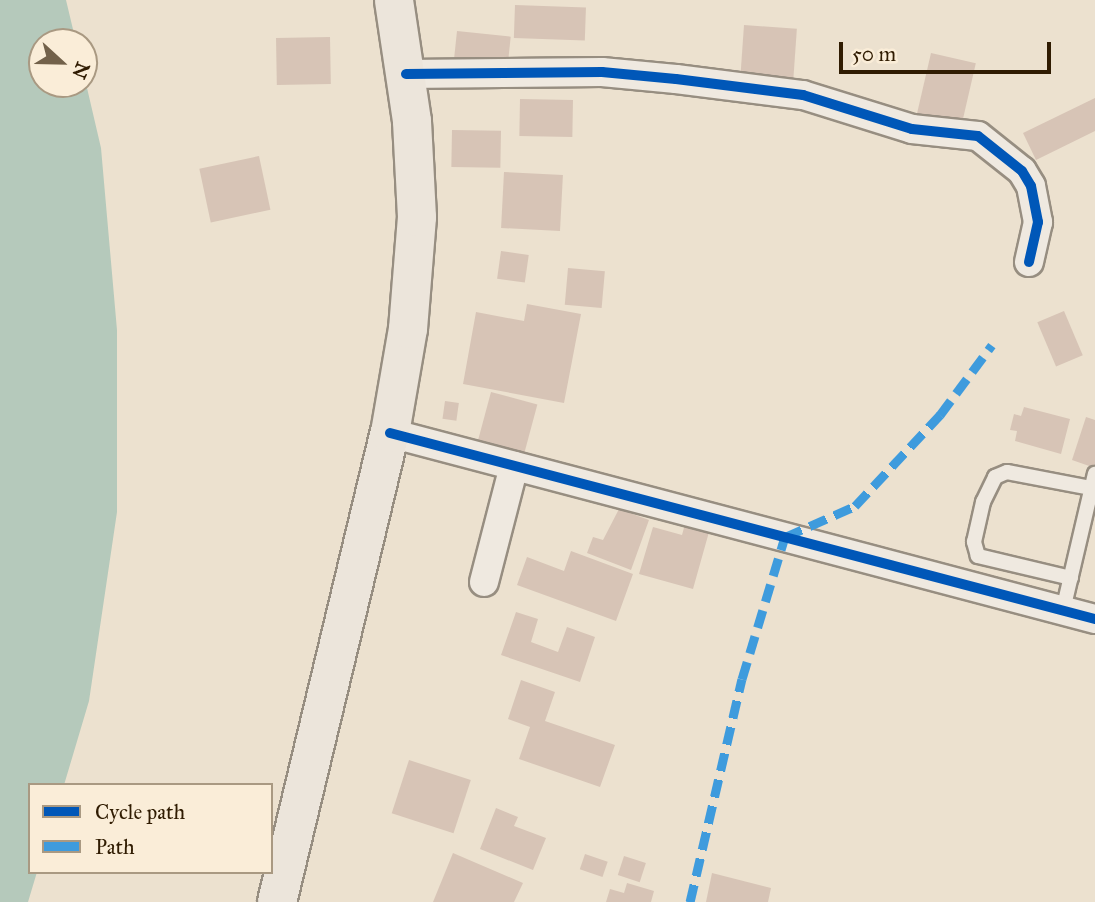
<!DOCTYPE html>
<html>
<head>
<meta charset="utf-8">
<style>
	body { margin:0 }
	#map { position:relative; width:1095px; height:902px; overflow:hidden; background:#ece1cf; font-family:"IM FELL Great Primer",serif }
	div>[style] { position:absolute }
	.water>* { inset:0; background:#b5c9bb }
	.building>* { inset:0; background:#d7c4b6; transform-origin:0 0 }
	.roads { filter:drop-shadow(2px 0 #978e81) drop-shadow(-2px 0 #978e81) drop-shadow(0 2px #978e81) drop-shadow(0 -2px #978e81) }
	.lane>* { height:14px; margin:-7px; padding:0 7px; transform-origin:7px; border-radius:7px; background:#efe9e0 }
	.street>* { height:28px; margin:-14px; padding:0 14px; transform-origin:14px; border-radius:14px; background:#efe9e0 }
	.highway>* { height:38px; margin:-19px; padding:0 19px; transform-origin:19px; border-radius:19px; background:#ece5db }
	.quiet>* { height:9px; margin-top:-4.5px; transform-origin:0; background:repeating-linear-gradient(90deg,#3e9bdd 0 18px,transparent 0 27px) }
	.cycleway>* { height:10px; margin:-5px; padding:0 5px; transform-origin:5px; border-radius:5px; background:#0057b8 }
	span { translate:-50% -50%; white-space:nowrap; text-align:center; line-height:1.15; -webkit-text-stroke:7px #faedd8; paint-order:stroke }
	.legend { position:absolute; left:28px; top:783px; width:245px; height:91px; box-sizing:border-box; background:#faedd8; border:2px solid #a99982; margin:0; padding:9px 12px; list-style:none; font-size:21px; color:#301c02 }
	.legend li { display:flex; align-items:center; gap:14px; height:35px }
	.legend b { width:35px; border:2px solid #a99982 }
	.north { position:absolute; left:28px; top:28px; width:70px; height:70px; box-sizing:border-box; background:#faedd8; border:2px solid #a99982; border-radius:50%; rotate:112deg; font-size:19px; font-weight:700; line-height:28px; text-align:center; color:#301c02 }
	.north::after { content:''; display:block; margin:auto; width:24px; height:32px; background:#72614a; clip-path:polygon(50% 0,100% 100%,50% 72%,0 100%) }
	.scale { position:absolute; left:839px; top:42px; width:212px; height:32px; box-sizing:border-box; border:4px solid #301c02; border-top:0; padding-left:9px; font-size:21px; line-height:24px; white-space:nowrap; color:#301c02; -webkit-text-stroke:5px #faedd8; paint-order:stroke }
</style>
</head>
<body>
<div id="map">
	<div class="water">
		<i style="clip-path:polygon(0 0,66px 0,76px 42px,42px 42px,42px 84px,84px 84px,84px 75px,101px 148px,117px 330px,117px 512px,89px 701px,64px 785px,30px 785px,30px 872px,37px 872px,28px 902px,0 902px)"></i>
	</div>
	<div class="building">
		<i style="left:515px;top:5px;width:71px;height:33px;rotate:2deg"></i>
		<i style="left:744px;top:25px;width:53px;height:62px;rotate:4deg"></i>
		<i style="left:457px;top:31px;width:54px;height:31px;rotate:6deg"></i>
		<i style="left:330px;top:37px;width:47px;height:54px;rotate:89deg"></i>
		<i style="left:931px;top:53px;width:46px;height:69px;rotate:13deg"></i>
		<i style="clip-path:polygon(1095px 98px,1095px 131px,1036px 160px,1023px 133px)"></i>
		<i style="left:520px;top:99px;width:53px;height:37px;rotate:1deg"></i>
		<i style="left:452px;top:130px;width:49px;height:37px;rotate:1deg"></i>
		<i style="left:259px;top:156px;width:55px;height:61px;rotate:78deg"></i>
		<i style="left:504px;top:172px;width:59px;height:56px;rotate:3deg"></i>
		<i style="left:501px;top:251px;width:28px;height:28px;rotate:8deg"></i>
		<i style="left:568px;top:268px;width:37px;height:37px;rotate:5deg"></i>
		<i style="clip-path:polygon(527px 304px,581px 314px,564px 403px,463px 384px,476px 312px,524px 321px)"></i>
		<i style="left:1064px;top:311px;width:48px;height:29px;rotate:67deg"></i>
		<i style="left:491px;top:392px;width:48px;height:56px;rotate:15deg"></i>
		<i style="left:445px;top:401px;width:14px;height:18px;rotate:8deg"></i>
		<i style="clip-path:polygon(1024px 407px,1070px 419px,1061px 454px,1015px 441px,1017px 431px,1010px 430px,1014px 414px,1021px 416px)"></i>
		<i style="clip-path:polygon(1086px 417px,1095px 420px,1095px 468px,1072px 460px)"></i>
		<i style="clip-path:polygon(619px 509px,649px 520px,631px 570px,587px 553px,593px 537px,603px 540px)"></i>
		<i style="clip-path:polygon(685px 524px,709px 532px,693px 589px,639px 574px,653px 527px,682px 535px)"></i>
		<i style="clip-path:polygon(571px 551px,633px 574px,616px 621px,517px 585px,527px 557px,564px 571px)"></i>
		<i style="clip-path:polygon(516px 612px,538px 619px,531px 642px,558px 652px,567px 627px,595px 637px,580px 682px,501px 655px)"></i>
		<i style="clip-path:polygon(521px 680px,555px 692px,545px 721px,615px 745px,600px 787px,519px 759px,530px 727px,508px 719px)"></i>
		<i style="left:409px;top:760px;width:65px;height:56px;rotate:18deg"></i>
		<i style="clip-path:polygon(496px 808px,518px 817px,514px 826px,546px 838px,533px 870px,480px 849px)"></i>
		<i style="clip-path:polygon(453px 853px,523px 883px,514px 902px,433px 902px)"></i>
		<i style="left:585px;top:854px;width:24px;height:16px;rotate:19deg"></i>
		<i style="left:624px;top:856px;width:23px;height:20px;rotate:18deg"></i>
		<i style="clip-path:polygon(712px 873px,771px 888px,768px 902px,706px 902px)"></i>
		<i style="clip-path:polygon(627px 883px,654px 891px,651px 902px,606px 902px,610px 889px,624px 893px)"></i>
	</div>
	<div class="roads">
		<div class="lane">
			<i style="left:1071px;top:578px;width:96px;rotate:-166.7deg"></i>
			<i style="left:978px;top:556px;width:15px;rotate:-106deg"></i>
			<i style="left:974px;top:542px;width:41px;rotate:-77.3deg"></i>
			<i style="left:983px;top:502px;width:28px;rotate:-64deg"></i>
			<i style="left:995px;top:477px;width:13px;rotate:-23deg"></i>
			<i style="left:1007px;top:472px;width:86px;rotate:10.8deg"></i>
			<i style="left:1063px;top:610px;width:140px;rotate:-76.8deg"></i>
		</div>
		<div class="street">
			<i style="left:406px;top:74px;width:196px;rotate:-0.6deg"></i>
			<i style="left:602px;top:72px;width:74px;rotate:5.4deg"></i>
			<i style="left:676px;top:79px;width:128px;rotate:7.2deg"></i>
			<i style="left:803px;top:95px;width:114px;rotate:17.3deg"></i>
			<i style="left:912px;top:129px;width:66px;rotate:6.1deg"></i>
			<i style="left:978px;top:136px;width:56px;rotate:38.5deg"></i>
			<i style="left:1022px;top:171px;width:17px;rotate:59deg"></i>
			<i style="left:1031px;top:186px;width:37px;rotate:79deg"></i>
			<i style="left:1038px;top:222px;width:41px;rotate:102.7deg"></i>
			<i style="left:390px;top:433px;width:729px;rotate:14.78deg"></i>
			<i style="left:484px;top:582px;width:120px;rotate:-75.5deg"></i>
		</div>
		<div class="highway">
			<i style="left:277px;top:902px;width:482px;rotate:-76.5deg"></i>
			<i style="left:390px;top:433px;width:106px;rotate:-80.2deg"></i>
			<i style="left:408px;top:329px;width:112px;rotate:-85.4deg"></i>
			<i style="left:417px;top:217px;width:96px;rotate:-93deg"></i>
			<i style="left:412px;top:121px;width:122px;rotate:-98.5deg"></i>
		</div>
	</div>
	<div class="quiet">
		<i style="left:690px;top:902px;width:229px;rotate:-76.9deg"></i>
		<i style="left:742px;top:679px;width:148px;rotate:-73.2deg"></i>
		<i style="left:785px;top:537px;width:77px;rotate:-23.9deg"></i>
		<i style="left:855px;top:506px;width:125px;rotate:-47deg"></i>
		<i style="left:940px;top:415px;width:87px;rotate:-53.4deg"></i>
	</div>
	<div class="cycleway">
		<i style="left:406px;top:74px;width:196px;rotate:-0.6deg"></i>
		<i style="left:602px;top:72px;width:74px;rotate:5.4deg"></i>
		<i style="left:676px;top:79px;width:128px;rotate:7.2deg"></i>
		<i style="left:803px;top:95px;width:114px;rotate:17.3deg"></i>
		<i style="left:912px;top:129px;width:66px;rotate:6.1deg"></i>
		<i style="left:978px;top:136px;width:56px;rotate:38.5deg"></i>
		<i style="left:1022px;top:171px;width:17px;rotate:59deg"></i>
		<i style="left:1031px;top:186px;width:37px;rotate:79deg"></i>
		<i style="left:1038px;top:222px;width:41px;rotate:102.7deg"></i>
		<i style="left:390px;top:433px;width:729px;rotate:14.78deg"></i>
	</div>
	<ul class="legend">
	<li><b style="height:9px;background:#0057b8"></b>Cycle path</li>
	<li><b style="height:9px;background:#3e9bdd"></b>Path</li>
	</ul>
	<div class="north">N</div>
	<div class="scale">50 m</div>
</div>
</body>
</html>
